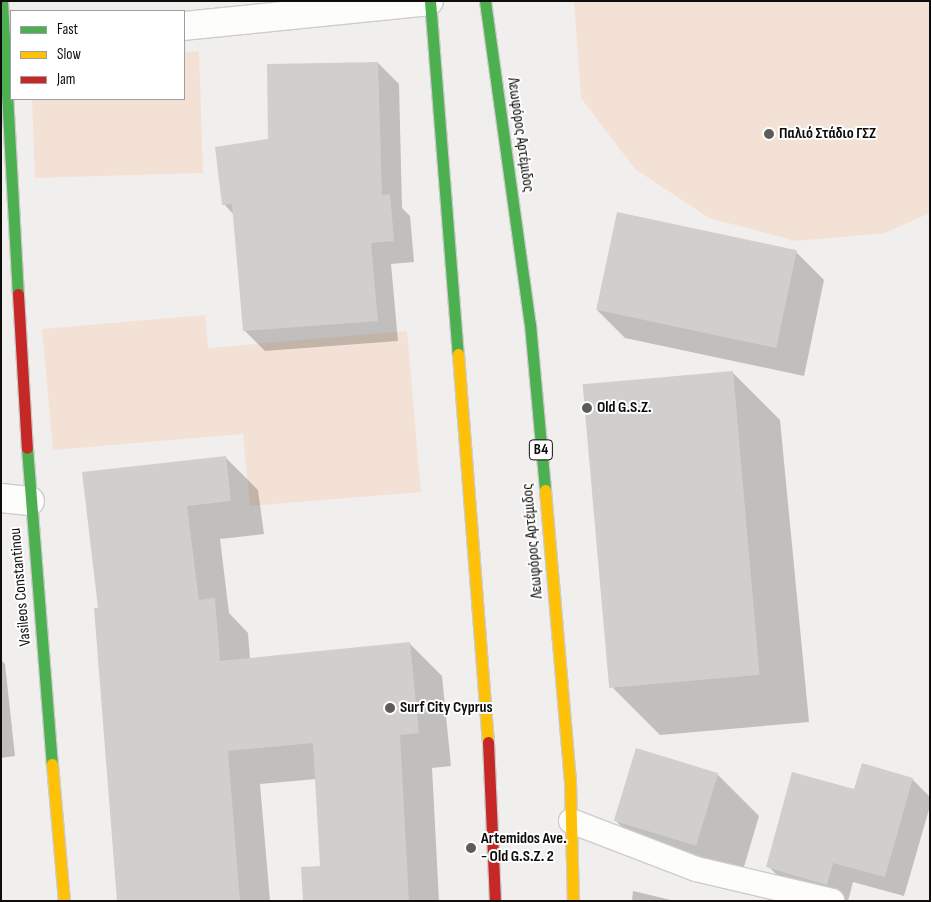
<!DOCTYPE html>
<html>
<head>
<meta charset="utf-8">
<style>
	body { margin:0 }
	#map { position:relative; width:931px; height:902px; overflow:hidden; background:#f1efed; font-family:"Sofia Sans Condensed",sans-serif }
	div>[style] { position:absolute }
	.green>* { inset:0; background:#f4e1d5 }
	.shadow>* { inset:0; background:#0003 }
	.building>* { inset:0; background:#d1cfce; transform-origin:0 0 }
	.roads { filter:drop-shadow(1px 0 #ceccca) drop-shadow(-1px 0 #ceccca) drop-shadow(0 1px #ceccca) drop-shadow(0 -1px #ceccca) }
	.lane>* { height:24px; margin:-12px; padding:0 12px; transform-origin:12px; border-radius:12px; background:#fdfdfc }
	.street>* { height:28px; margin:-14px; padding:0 14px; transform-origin:14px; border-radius:14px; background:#fdfdfc }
	.fast>* { height:11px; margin:-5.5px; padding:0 5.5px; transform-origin:5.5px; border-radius:5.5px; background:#4caf50 }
	.slow>* { height:11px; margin:-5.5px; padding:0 5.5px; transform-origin:5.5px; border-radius:5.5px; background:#ffc107 }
	.jam>* { height:11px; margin:-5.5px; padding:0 5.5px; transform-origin:5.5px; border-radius:5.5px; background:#c62828 }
	.dots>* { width:14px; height:14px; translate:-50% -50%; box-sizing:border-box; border:2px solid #fff; border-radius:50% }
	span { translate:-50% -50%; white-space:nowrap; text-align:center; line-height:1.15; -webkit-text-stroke:4px #fff; paint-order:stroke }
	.shield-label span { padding:1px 4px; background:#fff; border:1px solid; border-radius:4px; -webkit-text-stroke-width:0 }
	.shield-label { font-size:15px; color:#0e0d0c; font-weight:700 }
	.poi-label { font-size:16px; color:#0e0d0c; font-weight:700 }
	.left { translate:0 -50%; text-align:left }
	.street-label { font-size:16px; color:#0e0d0c }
	.frame { position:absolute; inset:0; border:2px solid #0e0d0c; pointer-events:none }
	.legend { position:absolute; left:10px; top:10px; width:175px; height:90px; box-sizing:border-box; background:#fff; border:1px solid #9f9e9e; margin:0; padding:6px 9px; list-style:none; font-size:15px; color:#0e0d0c }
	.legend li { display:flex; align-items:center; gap:10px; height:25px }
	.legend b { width:25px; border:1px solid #9f9e9e }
</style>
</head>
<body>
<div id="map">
	<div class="green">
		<i style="clip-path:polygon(574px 1px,930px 1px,930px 213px,885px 233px,796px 241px,709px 218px,635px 169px,581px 98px)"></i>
		<i style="clip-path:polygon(199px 51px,203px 173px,35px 178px,32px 99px,184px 99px,184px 52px)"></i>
		<i style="clip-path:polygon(205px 315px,208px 348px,407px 331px,421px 492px,250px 506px,243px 434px,53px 450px,42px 329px)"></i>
	</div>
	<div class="shadow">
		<i style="clip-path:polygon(378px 63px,399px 84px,402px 208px,410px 216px,414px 262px,391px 264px,398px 341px,265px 351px,244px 330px,234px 215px,224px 204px,269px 140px)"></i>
		<i style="clip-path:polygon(796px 252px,824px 280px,804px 376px,625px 338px,597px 310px)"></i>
		<i style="clip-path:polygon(733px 373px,780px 420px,809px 722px,660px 735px,613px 688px)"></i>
		<i style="clip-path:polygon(225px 457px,258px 490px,264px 534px,220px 539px,229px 613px,248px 633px,250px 659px,409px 643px,442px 676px,451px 766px,432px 768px,439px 901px,304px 901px,321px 867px,316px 779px,260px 784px,270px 901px,119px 901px,108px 601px)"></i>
		<i style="clip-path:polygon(1px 660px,5px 664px,15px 756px,1px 758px)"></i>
		<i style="clip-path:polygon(717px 774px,759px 816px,738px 887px,657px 862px,615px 820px)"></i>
		<i style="clip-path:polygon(912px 779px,930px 797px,930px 806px,904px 896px,853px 882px,848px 901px,835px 901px,788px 886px,768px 866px,855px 791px)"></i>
		<i style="clip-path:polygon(633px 891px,675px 901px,632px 901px)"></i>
	</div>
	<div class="building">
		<i style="clip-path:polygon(378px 62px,382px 195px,390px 194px,394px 241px,371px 243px,378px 321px,243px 331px,232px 204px,222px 205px,215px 147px,268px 139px,267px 64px)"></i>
		<i style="left:617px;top:212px;width:184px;height:100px;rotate:12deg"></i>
		<i style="left:733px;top:371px;width:305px;height:151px;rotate:85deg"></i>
		<i style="clip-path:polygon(226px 456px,231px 501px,187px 506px,199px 600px,215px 598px,220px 661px,410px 642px,419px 733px,400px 735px,409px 901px,303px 901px,301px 867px,320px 866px,313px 743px,228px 751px,240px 901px,117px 901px,94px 608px,98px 608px,82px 472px)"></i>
		<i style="left:636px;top:748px;width:86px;height:76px;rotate:17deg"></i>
		<i style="clip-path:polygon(862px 763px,913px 778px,885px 877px,833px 863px,827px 885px,766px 867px,792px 772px,854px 789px)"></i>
	</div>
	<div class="roads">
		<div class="lane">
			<i style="left:571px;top:821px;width:134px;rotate:21deg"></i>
			<i style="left:696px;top:869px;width:140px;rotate:13.2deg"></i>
		</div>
		<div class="street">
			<i style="left:184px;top:26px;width:246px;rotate:-5.8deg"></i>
			<i style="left:1px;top:498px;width:29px;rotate:6deg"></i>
		</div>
		<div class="fast">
			<i style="left:2px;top:1px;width:293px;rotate:86.9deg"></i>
			<i style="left:430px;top:1px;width:354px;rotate:85.5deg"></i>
			<i style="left:485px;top:1px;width:326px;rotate:82.1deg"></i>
			<i style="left:530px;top:324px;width:167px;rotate:84.8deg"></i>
			<i style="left:27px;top:448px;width:317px;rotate:85.5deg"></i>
		</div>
		<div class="slow">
			<i style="left:458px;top:354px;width:389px;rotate:85.6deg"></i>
			<i style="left:545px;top:490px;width:293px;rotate:85.1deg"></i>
			<i style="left:570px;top:782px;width:119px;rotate:88.6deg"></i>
			<i style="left:52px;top:764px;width:138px;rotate:85deg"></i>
		</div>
		<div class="jam">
			<i style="left:18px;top:294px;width:154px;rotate:86.7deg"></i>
			<i style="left:488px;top:742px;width:159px;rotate:87.5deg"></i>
		</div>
	</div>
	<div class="dots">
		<i style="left:769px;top:134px;background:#5d5c5b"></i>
		<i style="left:587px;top:408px;background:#5d5c5b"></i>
		<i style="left:390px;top:708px;background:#5d5c5b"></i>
		<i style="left:471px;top:848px;background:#5d5c5b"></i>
	</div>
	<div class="shield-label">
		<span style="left:541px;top:450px">B4</span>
	</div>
	<div class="poi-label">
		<span class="left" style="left:779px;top:134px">Παλιό Στάδιο ΓΣΖ</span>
		<span class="left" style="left:597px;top:408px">Old G.S.Z.</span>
		<span class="left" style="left:400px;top:708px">Surf City Cyprus</span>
		<span class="left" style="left:481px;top:848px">Artemidos Ave.<br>- Old G.S.Z. 2</span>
	</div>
	<div class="street-label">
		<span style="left:520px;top:135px;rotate:82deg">Λεωφόρος Αρτέμιδος</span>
		<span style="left:533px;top:541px;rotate:-95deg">Λεωφόρος Αρτέμιδος</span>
		<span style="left:21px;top:587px;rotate:-95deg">Vasileos Constantinou</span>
	</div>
	<div class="frame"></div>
	<ul class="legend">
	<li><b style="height:6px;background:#4caf50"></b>Fast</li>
	<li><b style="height:6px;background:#ffc107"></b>Slow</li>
	<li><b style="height:6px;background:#c62828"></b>Jam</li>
	</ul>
</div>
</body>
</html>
